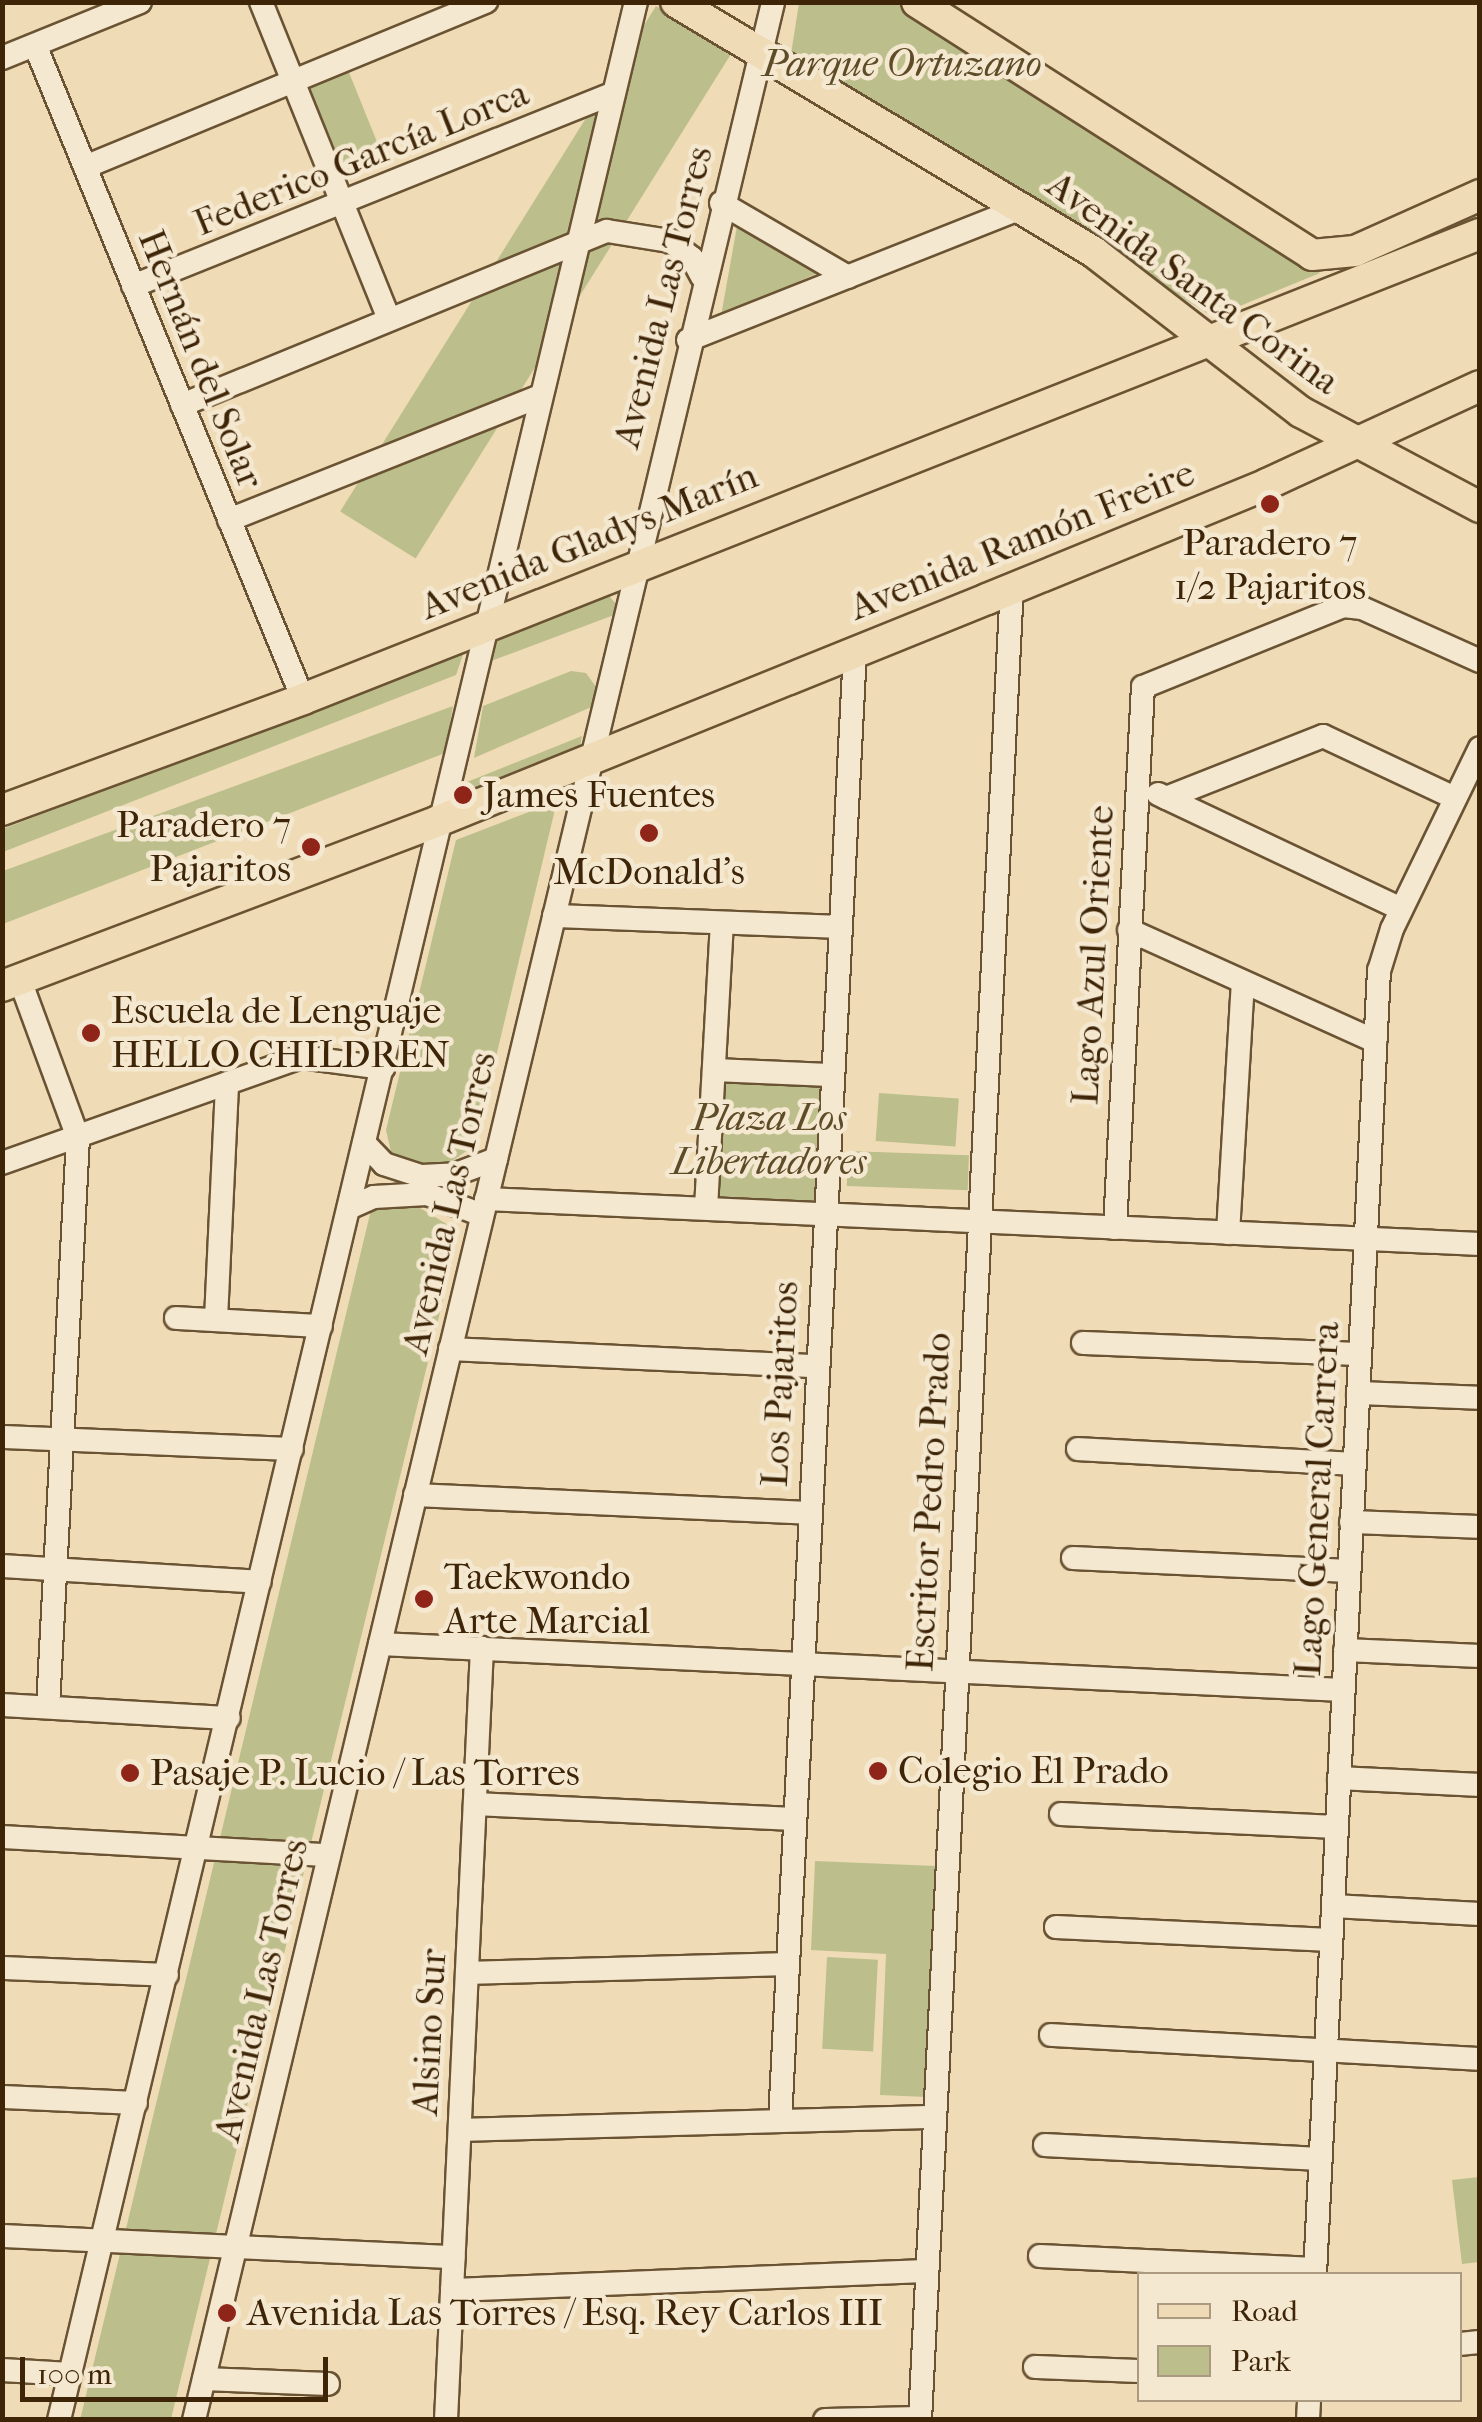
<!DOCTYPE html>
<html>
<head>
<meta charset="utf-8">
<style>
	body { margin:0 }
	#map { position:relative; width:1482px; height:2422px; overflow:hidden; background:#efdcb7; font-family:"IM FELL French Canon",serif }
	div>[style] { position:absolute }
	.green>* { inset:0; background:#bcbf8c; transform-origin:0 0 }
	.roads { filter:drop-shadow(2px 0 #6a5333) drop-shadow(-2px 0 #6a5333) drop-shadow(0 2px #6a5333) drop-shadow(0 -2px #6a5333) }
	.minor>* { height:22px; margin:-11px; padding:0 11px; transform-origin:11px; border-radius:11px; background:#f5e8d0 }
	.major>* { height:30px; margin:-15px; padding:0 15px; transform-origin:15px; border-radius:15px; background:#efdcb7 }
	.dots>* { width:28px; height:28px; translate:-50% -50%; box-sizing:border-box; border:5px solid #f5e8d0; border-radius:50% }
	span { translate:-50% -50%; white-space:nowrap; text-align:center; line-height:1.15; -webkit-text-stroke:9px #f5e8d0; paint-order:stroke }
	.park-label { font-size:38px; color:#5e4c28; font-style:italic }
	.street-label { font-size:38px; color:#3e2507 }
	.poi-label { font-size:38px; color:#3e2507 }
	.left { translate:0 -50%; text-align:left }
	.right { translate:-100% -50%; text-align:right }
	.frame { position:absolute; inset:0; border:5px solid #3e2507; pointer-events:none }
	.legend { position:absolute; left:1137px; top:2272px; width:325px; height:130px; box-sizing:border-box; background:#f5e8d0; border:2px solid #ac9a80; margin:0; padding:12px 18px; list-style:none; font-size:30px; color:#3e2507 }
	.legend li { display:flex; align-items:center; gap:20px; height:50px }
	.legend b { width:50px; border:2px solid #ac9a80 }
	.scale { position:absolute; left:20px; top:2357px; width:308px; height:45px; box-sizing:border-box; border:5px solid #3e2507; border-top:0; padding-left:12px; font-size:30px; line-height:35px; white-space:nowrap; color:#3e2507; -webkit-text-stroke:8px #f5e8d0; paint-order:stroke }
</style>
</head>
<body>
<div id="map">
	<div class="green">
		<i style="clip-path:polygon(799px 3px,899px 3px,1320px 273px,1213px 317px,791px 54px)"></i>
		<i style="left:656px;top:6px;width:89px;height:596px;rotate:32deg"></i>
		<i style="left:348px;top:70px;width:100px;height:42px;rotate:68deg"></i>
		<i style="clip-path:polygon(737px 226px,820px 272px,721px 316px)"></i>
		<i style="clip-path:polygon(605px 591px,616px 604px,614px 615px,491px 661px,497px 633px)"></i>
		<i style="clip-path:polygon(464px 652px,456px 675px,3px 852px,3px 829px)"></i>
		<i style="clip-path:polygon(571px 671px,586px 673px,599px 691px,596px 705px,474px 758px,483px 706px)"></i>
		<i style="clip-path:polygon(453px 706px,445px 753px,3px 924px,3px 871px)"></i>
		<i style="clip-path:polygon(582px 736px,580px 747px,455px 799px,452px 788px)"></i>
		<i style="clip-path:polygon(557px 801px,475px 1145px,439px 1170px,391px 1152px,386px 1130px,456px 840px)"></i>
		<i style="clip-path:polygon(722px 1081px,821px 1087px,816px 1197px,809px 1205px,723px 1200px,717px 1193px)"></i>
		<i style="left:879px;top:1093px;width:80px;height:48px;rotate:4deg"></i>
		<i style="left:848px;top:1151px;width:121px;height:35px;rotate:2deg"></i>
		<i style="clip-path:polygon(410px 1202px,450px 1226px,451px 1267px,171px 2419px,80px 2420px,371px 1210px)"></i>
		<i style="clip-path:polygon(815px 1861px,936px 1866px,926px 2097px,880px 2095px,886px 1954px,811px 1950px)"></i>
		<i style="left:827px;top:1957px;width:51px;height:92px;rotate:3deg"></i>
		<i style="clip-path:polygon(1479px 2177px,1479px 2262px,1462px 2264px,1452px 2180px)"></i>
	</div>
	<div class="roads">
		<div class="minor">
			<i style="left:261px;top:2px;width:342px;rotate:68deg"></i>
			<i style="left:35px;top:45px;width:707px;rotate:67.72deg"></i>
			<i style="left:2px;top:58px;width:149px;rotate:-22.1deg"></i>
			<i style="left:85px;top:167px;width:434px;rotate:-22.4deg"></i>
			<i style="left:721px;top:203px;width:147px;rotate:30.2deg"></i>
			<i style="left:133px;top:286px;width:518px;rotate:-21.86deg"></i>
			<i style="left:688px;top:340px;width:359px;rotate:-21.6deg"></i>
			<i style="left:182px;top:405px;width:459px;rotate:-22.3deg"></i>
			<i style="left:607px;top:231px;width:64px;rotate:9deg"></i>
			<i style="left:670px;top:241px;width:28px;rotate:38deg"></i>
			<i style="left:692px;top:258px;width:21px;rotate:62deg"></i>
			<i style="left:229px;top:520px;width:335px;rotate:-21.7deg"></i>
			<i style="left:1158px;top:794px;width:269px;rotate:25.3deg"></i>
			<i style="left:1166px;top:798px;width:169px;rotate:-21.5deg"></i>
			<i style="left:1323px;top:736px;width:146px;rotate:25.2deg"></i>
			<i style="left:554px;top:916px;width:283px;rotate:2.2deg"></i>
			<i style="left:1129px;top:930px;width:270px;rotate:24.3deg"></i>
			<i style="left:20px;top:980px;width:168px;rotate:69.8deg"></i>
			<i style="left:78px;top:1138px;width:570px;rotate:93.02deg"></i>
			<i style="left:714px;top:1070px;width:116px;rotate:2.5deg"></i>
			<i style="left:364px;top:1143px;width:29px;rotate:46deg"></i>
			<i style="left:384px;top:1164px;width:40px;rotate:18deg"></i>
			<i style="left:422px;top:1176px;width:34px;rotate:-3deg"></i>
			<i style="left:456px;top:1174px;width:43px;rotate:-20.6deg"></i>
			<i style="left:2px;top:1163px;width:317px;rotate:-19.5deg"></i>
			<i style="left:301px;top:1057px;width:83px;rotate:7.6deg"></i>
			<i style="left:486px;top:1199px;width:995px;rotate:2.59deg"></i>
			<i style="left:349px;top:1208px;width:27px;rotate:-24deg"></i>
			<i style="left:374px;top:1197px;width:53px;rotate:-3.2deg"></i>
			<i style="left:427px;top:1194px;width:59px;rotate:20.9deg"></i>
			<i style="left:706px;top:1208px;width:285px;rotate:-86.8deg"></i>
			<i style="left:1115px;top:1228px;width:542px;rotate:-87.04deg"></i>
			<i style="left:1143px;top:687px;width:216px;rotate:-22deg"></i>
			<i style="left:1343px;top:606px;width:19px;rotate:6deg"></i>
			<i style="left:1362px;top:608px;width:129px;rotate:24.2deg"></i>
			<i style="left:1228px;top:1233px;width:251px;rotate:-86.6deg"></i>
			<i style="left:176px;top:1318px;width:145px;rotate:3.2deg"></i>
			<i style="left:216px;top:1319px;width:236px;rotate:-87.3deg"></i>
			<i style="left:1083px;top:1343px;width:276px;rotate:2.3deg"></i>
			<i style="left:450px;top:1349px;width:366px;rotate:2.7deg"></i>
			<i style="left:1358px;top:1393px;width:122px;rotate:2.3deg"></i>
			<i style="left:2px;top:1437px;width:290px;rotate:2.4deg"></i>
			<i style="left:1078px;top:1449px;width:276px;rotate:3.1deg"></i>
			<i style="left:415px;top:1495px;width:394px;rotate:2.6deg"></i>
			<i style="left:1351px;top:1522px;width:129px;rotate:2.2deg"></i>
			<i style="left:1073px;top:1558px;width:276px;rotate:2.7deg"></i>
			<i style="left:2px;top:1566px;width:258px;rotate:3.5deg"></i>
			<i style="left:380px;top:1644px;width:964px;rotate:2.73deg"></i>
			<i style="left:1345px;top:1650px;width:135px;rotate:2.5deg"></i>
			<i style="left:2px;top:1705px;width:227px;rotate:3.3deg"></i>
			<i style="left:1339px;top:1778px;width:141px;rotate:2.8deg"></i>
			<i style="left:475px;top:1804px;width:319px;rotate:2.7deg"></i>
			<i style="left:1061px;top:1814px;width:275px;rotate:2.7deg"></i>
			<i style="left:2px;top:1837px;width:327px;rotate:3.2deg"></i>
			<i style="left:1333px;top:1906px;width:147px;rotate:3.1deg"></i>
			<i style="left:1056px;top:1927px;width:275px;rotate:2.7deg"></i>
			<i style="left:2px;top:1968px;width:165px;rotate:2.4deg"></i>
			<i style="left:467px;top:1973px;width:320px;rotate:-1.6deg"></i>
			<i style="left:1051px;top:2035px;width:430px;rotate:3.2deg"></i>
			<i style="left:2px;top:2097px;width:134px;rotate:2.6deg"></i>
			<i style="left:780px;top:2121px;width:1473px;rotate:-87.08deg"></i>
			<i style="left:460px;top:2130px;width:475px;rotate:-1.6deg"></i>
			<i style="left:1045px;top:2145px;width:275px;rotate:2.9deg"></i>
			<i style="left:2px;top:2236px;width:452px;rotate:2.7deg"></i>
			<i style="left:1040px;top:2256px;width:275px;rotate:2.7deg"></i>
			<i style="left:1315px;top:2274px;width:1305px;rotate:-87.19deg"></i>
			<i style="left:1379px;top:971px;width:44px;rotate:-72.8deg"></i>
			<i style="left:1392px;top:929px;width:201px;rotate:-64.1deg"></i>
			<i style="left:452px;top:2290px;width:475px;rotate:-2.3deg"></i>
			<i style="left:1460px;top:2344px;width:20px;rotate:-6deg"></i>
			<i style="left:1035px;top:2367px;width:105px;rotate:2.2deg"></i>
			<i style="left:2px;top:2370px;width:68px;rotate:3.4deg"></i>
			<i style="left:204px;top:2379px;width:124px;rotate:2.3deg"></i>
			<i style="left:59px;top:2420px;width:2486px;rotate:-76.58deg"></i>
			<i style="left:194px;top:2420px;width:2486px;rotate:-76.53deg"></i>
			<i style="left:446px;top:2420px;width:773px;rotate:-87.33deg"></i>
			<i style="left:825px;top:2420px;width:95px;rotate:-1.2deg"></i>
			<i style="left:920px;top:2420px;width:1834px;rotate:-87.13deg"></i>
			<i style="left:1308px;top:2420px;width:20px;rotate:-87deg"></i>
		</div>
		<div class="major">
			<i style="left:676px;top:2px;width:488px;rotate:30.9deg"></i>
			<i style="left:1095px;top:253px;width:260px;rotate:37.7deg"></i>
			<i style="left:1301px;top:412px;width:203px;rotate:28deg"></i>
			<i style="left:917px;top:2px;width:469px;rotate:32.6deg"></i>
			<i style="left:1312px;top:255px;width:43px;rotate:-5.3deg"></i>
			<i style="left:1355px;top:251px;width:137px;rotate:-24.1deg"></i>
			<i style="left:2px;top:810px;width:321px;rotate:-20.2deg"></i>
			<i style="left:303px;top:699px;width:1266px;rotate:-21.56deg"></i>
			<i style="left:2px;top:986px;width:466px;rotate:-20.7deg"></i>
			<i style="left:438px;top:821px;width:592px;rotate:-22.02deg"></i>
			<i style="left:987px;top:599px;width:303px;rotate:-22.3deg"></i>
			<i style="left:1267px;top:484px;width:234px;rotate:-24.7deg"></i>
		</div>
	</div>
	<div class="dots">
		<i style="left:1270px;top:504px;background:#8f2418"></i>
		<i style="left:463px;top:795px;background:#8f2418"></i>
		<i style="left:649px;top:833px;background:#8f2418"></i>
		<i style="left:311px;top:847px;background:#8f2418"></i>
		<i style="left:91px;top:1033px;background:#8f2418"></i>
		<i style="left:424px;top:1599px;background:#8f2418"></i>
		<i style="left:878px;top:1771px;background:#8f2418"></i>
		<i style="left:130px;top:1773px;background:#8f2418"></i>
		<i style="left:227px;top:2313px;background:#8f2418"></i>
	</div>
	<div class="park-label">
		<span style="left:902px;top:64px">Parque Ortuzano</span>
		<span style="left:769px;top:1140px">Plaza Los<br>Libertadores</span>
	</div>
	<div class="street-label">
		<span style="left:361px;top:158px;rotate:-22deg">Federico García Lorca</span>
		<span style="left:1193px;top:283px;rotate:36deg">Avenida Santa Corina</span>
		<span style="left:663px;top:297px;rotate:-76deg">Avenida Las Torres</span>
		<span style="left:201px;top:359px;rotate:68deg">Hernán del Solar</span>
		<span style="left:1022px;top:540px;rotate:-22deg">Avenida Ramón Freire</span>
		<span style="left:589px;top:541px;rotate:-22deg">Avenida Gladys Marín</span>
		<span style="left:1093px;top:955px;rotate:-87deg">Lago Azul Oriente</span>
		<span style="left:449px;top:1203px;rotate:-77deg">Avenida Las Torres</span>
		<span style="left:780px;top:1384px;rotate:-87deg">Los Pajaritos</span>
		<span style="left:1317px;top:1499px;rotate:-87deg">Lago General Carrera</span>
		<span style="left:929px;top:1502px;rotate:-87deg">Escritor Pedro Prado</span>
		<span style="left:261px;top:1990px;rotate:-77deg">Avenida Las Torres</span>
		<span style="left:429px;top:2032px;rotate:-87deg">Alsino Sur</span>
	</div>
	<div class="poi-label">
		<span style="left:1270px;top:565px">Paradero 7<br>1/2 Pajaritos</span>
		<span class="left" style="left:483px;top:795px">James Fuentes</span>
		<span class="right" style="left:291px;top:847px">Paradero 7<br>Pajaritos</span>
		<span style="left:649px;top:872px">McDonald's</span>
		<span class="left" style="left:111px;top:1033px">Escuela de Lenguaje<br>HELLO CHILDREN</span>
		<span class="left" style="left:444px;top:1599px">Taekwondo<br>Arte Marcial</span>
		<span class="left" style="left:898px;top:1771px">Colegio El Prado</span>
		<span class="left" style="left:150px;top:1773px">Pasaje P. Lucio / Las Torres</span>
		<span class="left" style="left:247px;top:2313px">Avenida Las Torres / Esq. Rey Carlos III</span>
	</div>
	<div class="frame"></div>
	<ul class="legend">
	<li><b style="height:12px;background:#efdcb7"></b>Road</li>
	<li><b style="height:28px;background:#bcbf8c"></b>Park</li>
	</ul>
	<div class="scale">100 m</div>
</div>
</body>
</html>
